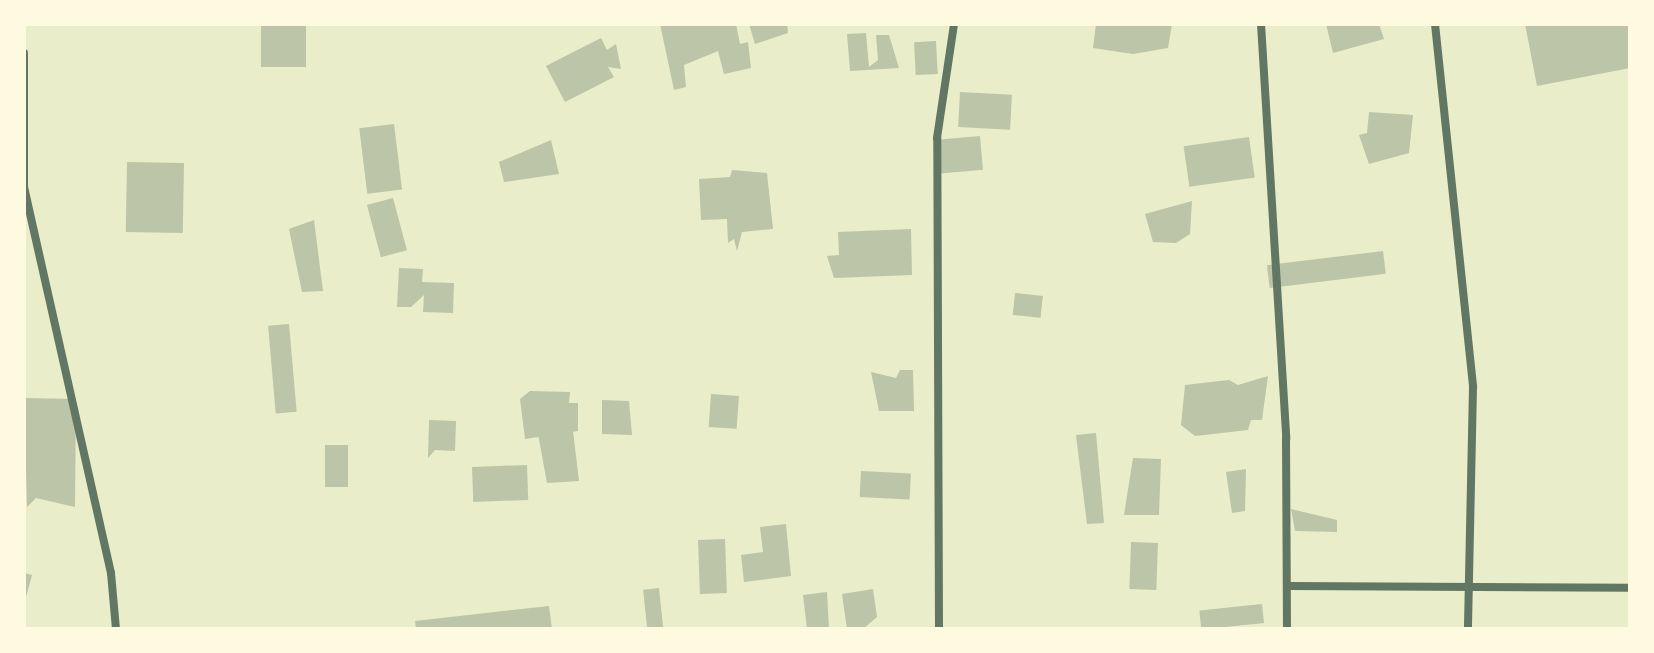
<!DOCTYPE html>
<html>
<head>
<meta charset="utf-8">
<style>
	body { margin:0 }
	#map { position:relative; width:1654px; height:653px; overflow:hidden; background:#e9edc9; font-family:"Public Sans",sans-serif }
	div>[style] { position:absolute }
	.building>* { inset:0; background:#bcc5a7; transform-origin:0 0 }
	.minor>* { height:8px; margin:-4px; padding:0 4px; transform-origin:4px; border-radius:4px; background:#617663 }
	span { translate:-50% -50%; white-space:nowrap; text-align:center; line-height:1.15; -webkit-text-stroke:8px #fefae0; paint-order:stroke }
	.frame { position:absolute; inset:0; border:26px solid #fefae0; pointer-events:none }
</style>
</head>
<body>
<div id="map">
	<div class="building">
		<i style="left:261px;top:24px;width:45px;height:43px"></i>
		<i style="clip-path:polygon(660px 24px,736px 24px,740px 44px,748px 42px,751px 68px,724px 74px,718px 51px,684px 65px,686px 87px,674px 90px)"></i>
		<i style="clip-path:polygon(749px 24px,787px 24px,788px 33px,755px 44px)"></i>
		<i style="clip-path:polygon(1096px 24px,1172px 24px,1168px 48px,1133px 54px,1093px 48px)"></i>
		<i style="clip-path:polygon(1326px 24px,1379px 24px,1384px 39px,1333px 53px)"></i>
		<i style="clip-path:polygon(1525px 24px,1630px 24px,1630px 68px,1537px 86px)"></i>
		<i style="clip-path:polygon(866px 33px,869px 67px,878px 60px,876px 35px,889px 35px,899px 68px,850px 71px,847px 34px)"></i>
		<i style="clip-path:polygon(601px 38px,607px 50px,616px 44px,621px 69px,608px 67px,614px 77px,565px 102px,546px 66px)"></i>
		<i style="left:936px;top:41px;width:33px;height:22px;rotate:87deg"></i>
		<i style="left:960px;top:92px;width:52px;height:35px;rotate:3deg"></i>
		<i style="clip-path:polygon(1369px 112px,1413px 115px,1409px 153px,1369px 164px,1359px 135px,1367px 133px)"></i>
		<i style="left:394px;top:124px;width:66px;height:35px;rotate:83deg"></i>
		<i style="left:980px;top:136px;width:34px;height:43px;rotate:85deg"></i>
		<i style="left:1249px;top:137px;width:41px;height:66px;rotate:82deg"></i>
		<i style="clip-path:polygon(551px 140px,559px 174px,504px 182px,499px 162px)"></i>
		<i style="left:127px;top:162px;width:57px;height:70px;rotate:1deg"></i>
		<i style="clip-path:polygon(732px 170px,767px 173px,773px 229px,742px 232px,737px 251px,734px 239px,728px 243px,727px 219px,701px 220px,699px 179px,730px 177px)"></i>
		<i style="left:393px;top:198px;width:54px;height:27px;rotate:75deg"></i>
		<i style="clip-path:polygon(1192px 201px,1190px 234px,1176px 243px,1153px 242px,1145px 214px)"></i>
		<i style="clip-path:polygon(314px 220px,323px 291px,302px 292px,289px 229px)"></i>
		<i style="clip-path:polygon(911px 229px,912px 275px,834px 278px,827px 256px,839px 255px,838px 232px)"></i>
		<i style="left:1383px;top:251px;width:23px;height:117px;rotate:83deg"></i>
		<i style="clip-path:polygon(399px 268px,423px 269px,422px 282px,454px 283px,453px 313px,423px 312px,424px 295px,411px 307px,397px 307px)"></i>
		<i style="left:1015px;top:293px;width:28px;height:22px;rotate:6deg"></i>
		<i style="left:289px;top:324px;width:88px;height:21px;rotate:85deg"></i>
		<i style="clip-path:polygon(900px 370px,913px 370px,914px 411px,879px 411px,871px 372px,896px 378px)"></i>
		<i style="clip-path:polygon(1268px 376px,1262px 420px,1251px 420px,1248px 430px,1195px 436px,1181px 425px,1185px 385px,1229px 380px,1238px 385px)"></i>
		<i style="clip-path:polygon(530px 391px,570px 392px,569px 403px,578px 403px,578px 431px,525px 439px,520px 399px)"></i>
		<i style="left:711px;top:394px;width:28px;height:33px;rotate:4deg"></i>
		<i style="clip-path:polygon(24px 398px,76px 399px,75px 507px,36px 498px,27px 507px)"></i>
		<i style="clip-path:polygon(602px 400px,629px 401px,632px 435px,602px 434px)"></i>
		<i style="clip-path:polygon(429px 420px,456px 421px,455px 451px,435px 450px,428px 458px)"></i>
		<i style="clip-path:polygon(573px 431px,579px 481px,547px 483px,538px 434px)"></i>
		<i style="clip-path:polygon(1096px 433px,1104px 523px,1087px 524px,1076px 435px)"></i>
		<i style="left:325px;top:445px;width:23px;height:42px"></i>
		<i style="clip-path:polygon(1133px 458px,1161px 459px,1159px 515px,1124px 515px)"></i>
		<i style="left:527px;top:465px;width:35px;height:55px;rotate:88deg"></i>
		<i style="clip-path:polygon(1246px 469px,1245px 511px,1232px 513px,1226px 472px)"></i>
		<i style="left:861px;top:471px;width:50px;height:26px;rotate:3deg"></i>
		<i style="clip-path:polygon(1291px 509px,1337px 520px,1337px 532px,1295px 531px)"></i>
		<i style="clip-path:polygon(786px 524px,791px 576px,744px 582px,741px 555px,763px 552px,760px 527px)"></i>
		<i style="left:725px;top:539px;width:54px;height:27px;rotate:88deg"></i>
		<i style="left:1131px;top:542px;width:27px;height:47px;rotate:2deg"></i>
		<i style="clip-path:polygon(24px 573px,32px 575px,25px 601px,24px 600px)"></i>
		<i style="left:659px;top:588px;width:41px;height:16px;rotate:84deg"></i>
		<i style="clip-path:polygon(873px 589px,877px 617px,863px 629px,847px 629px,842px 594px)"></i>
		<i style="clip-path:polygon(827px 592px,829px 629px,807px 629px,803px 595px)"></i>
		<i style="left:1262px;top:604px;width:19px;height:63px;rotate:84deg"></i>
		<i style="clip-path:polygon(549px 606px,552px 629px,416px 629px,415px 621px)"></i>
	</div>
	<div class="minor">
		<i style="left:1261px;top:24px;width:415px;rotate:86.5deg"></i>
		<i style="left:1286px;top:438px;width:191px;rotate:89.7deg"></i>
		<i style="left:1435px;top:24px;width:365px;rotate:84deg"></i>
		<i style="left:1473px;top:387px;width:242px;rotate:91.2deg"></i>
		<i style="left:24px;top:53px;width:134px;rotate:90deg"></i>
		<i style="left:24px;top:187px;width:396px;rotate:77.3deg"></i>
		<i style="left:111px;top:573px;width:56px;rotate:84.9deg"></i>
		<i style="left:1287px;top:586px;width:343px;rotate:0.3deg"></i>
		<i style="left:939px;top:629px;width:491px;rotate:-90.2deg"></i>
		<i style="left:937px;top:138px;width:115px;rotate:-81.5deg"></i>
	</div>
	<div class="frame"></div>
</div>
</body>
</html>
